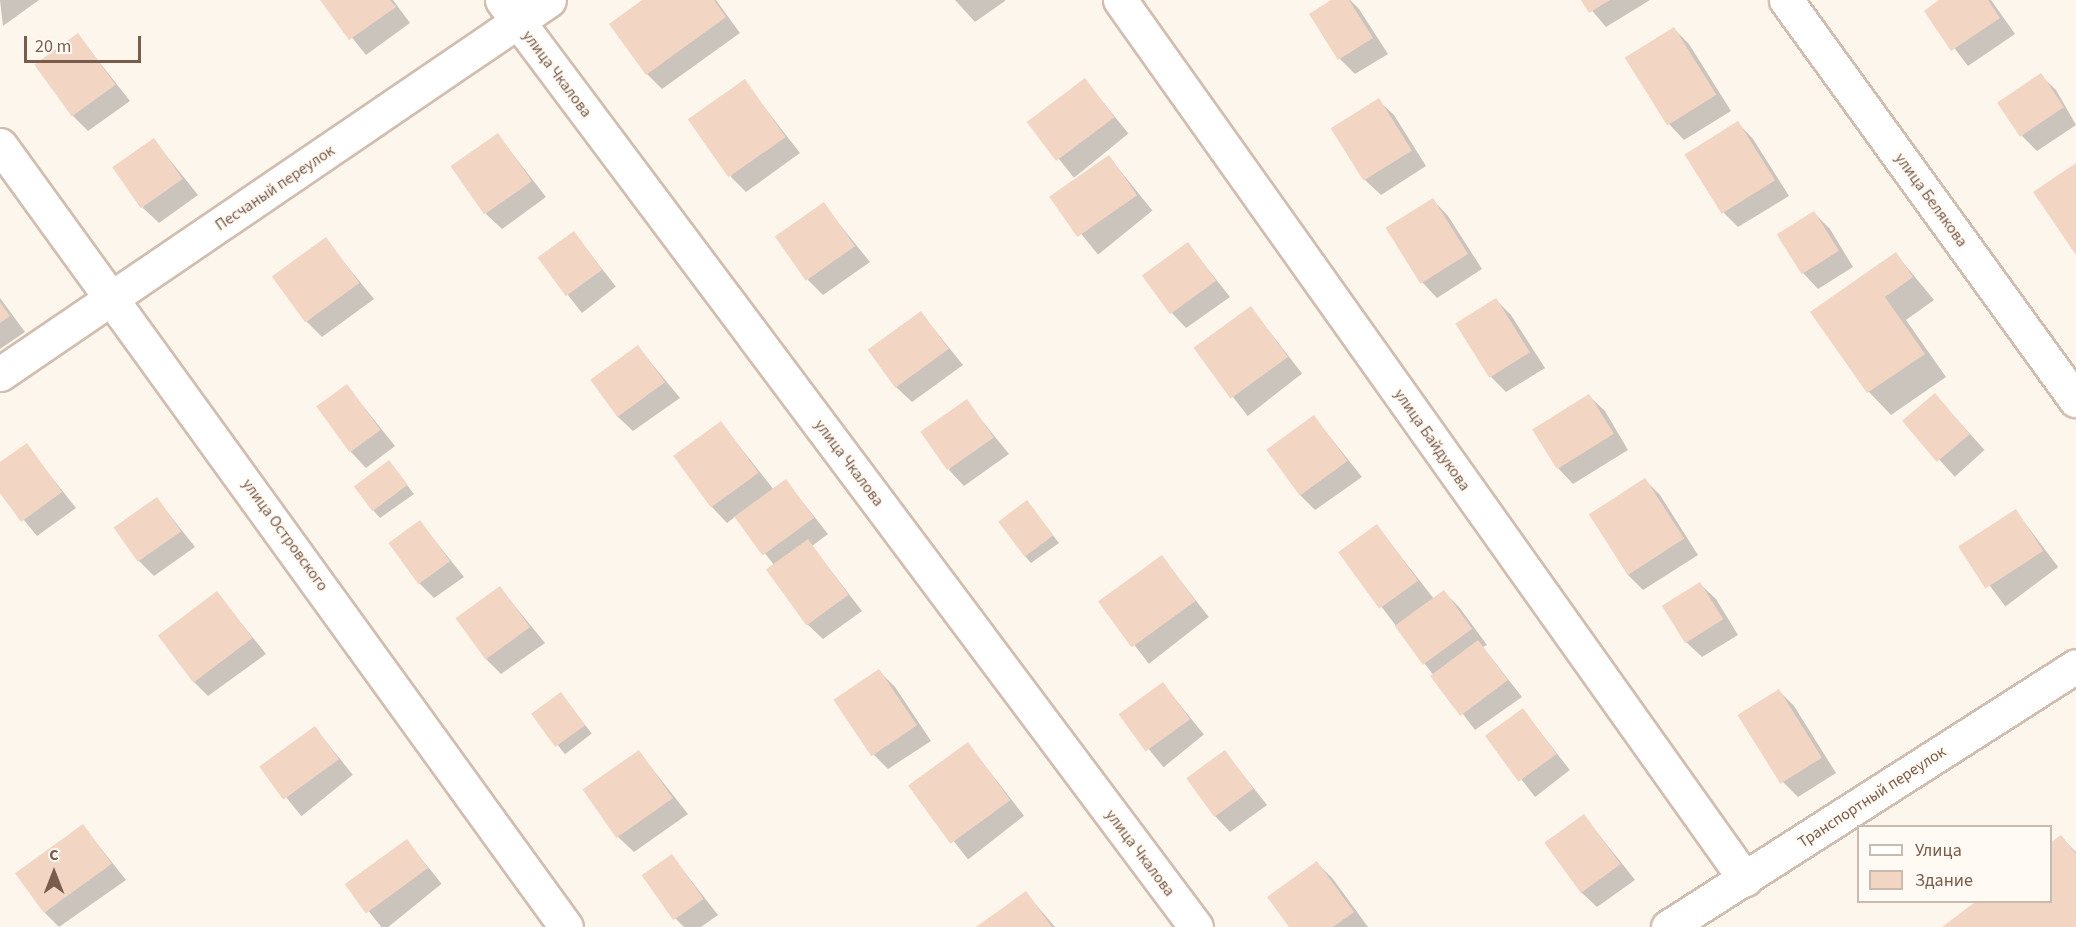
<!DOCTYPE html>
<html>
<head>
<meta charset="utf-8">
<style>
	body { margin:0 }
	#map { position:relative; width:2076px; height:927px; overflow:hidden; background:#fdf6ec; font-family:"Source Sans 3",sans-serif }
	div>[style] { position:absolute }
	.shadow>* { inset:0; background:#0003; transform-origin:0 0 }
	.building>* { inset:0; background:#f3d5c3; transform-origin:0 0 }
	.roads { filter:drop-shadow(2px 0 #d1beb0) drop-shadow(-2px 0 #d1beb0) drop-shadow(0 2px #d1beb0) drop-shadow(0 -2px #d1beb0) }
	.street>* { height:33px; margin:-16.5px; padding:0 16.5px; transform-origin:16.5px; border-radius:16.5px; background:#fff }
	span { translate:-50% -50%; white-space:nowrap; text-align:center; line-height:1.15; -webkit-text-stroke:4.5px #fffaf3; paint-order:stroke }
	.street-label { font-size:16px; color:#7a5c4d }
	.legend { position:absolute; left:1857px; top:825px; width:195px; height:78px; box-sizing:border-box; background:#fffaf3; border:2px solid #cabbb1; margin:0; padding:8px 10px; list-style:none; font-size:18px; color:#7a5c4d }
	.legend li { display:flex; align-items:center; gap:12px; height:30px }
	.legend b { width:30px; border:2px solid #cabbb1 }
	.north { position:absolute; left:24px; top:843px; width:60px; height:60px; -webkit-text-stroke:4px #fffaf3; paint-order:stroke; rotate:0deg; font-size:16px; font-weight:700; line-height:24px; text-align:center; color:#7a5c4d }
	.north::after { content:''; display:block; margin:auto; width:21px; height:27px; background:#7a5c4d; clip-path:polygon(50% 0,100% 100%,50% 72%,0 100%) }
	.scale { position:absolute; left:24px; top:36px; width:117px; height:27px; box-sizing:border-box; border:3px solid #7a5c4d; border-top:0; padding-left:8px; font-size:18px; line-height:21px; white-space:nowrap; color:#7a5c4d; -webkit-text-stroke:4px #fffaf3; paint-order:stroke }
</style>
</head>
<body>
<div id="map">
	<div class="shadow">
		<i style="clip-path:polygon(0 0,39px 0,3px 26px)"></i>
		<i style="clip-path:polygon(322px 0,393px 0,410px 23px,366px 55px)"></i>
		<i style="clip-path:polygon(644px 0,716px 0,740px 33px,662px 89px,647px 74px)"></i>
		<i style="clip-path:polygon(955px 0,1005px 0,1005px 1px,975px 22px)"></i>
		<i style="clip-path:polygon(1334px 0,1350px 0,1359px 9px,1388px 54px,1355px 74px,1340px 59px)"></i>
		<i style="clip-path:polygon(1583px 0,1650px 0,1606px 27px)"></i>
		<i style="clip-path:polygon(1942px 0,1991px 0,2015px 34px,1968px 66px,1926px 11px)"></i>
		<i style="clip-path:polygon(1674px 29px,1689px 44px,1731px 111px,1684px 140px,1669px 124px)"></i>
		<i style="clip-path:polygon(78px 35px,130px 101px,88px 131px,73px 116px)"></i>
		<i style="clip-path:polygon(2040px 75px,2056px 90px,2076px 125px,2037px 151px,2022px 136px)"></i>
		<i style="left:1085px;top:80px;width:69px;height:70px;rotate:51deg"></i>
		<i style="clip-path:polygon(744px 81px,800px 153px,746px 192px,731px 177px)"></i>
		<i style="clip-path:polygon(1378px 100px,1394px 115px,1426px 166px,1381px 195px,1365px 180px)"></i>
		<i style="clip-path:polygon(1738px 123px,1753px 139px,1789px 196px,1738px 227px,1723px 212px)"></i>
		<i style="clip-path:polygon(498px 135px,546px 197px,502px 229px,486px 214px)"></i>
		<i style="clip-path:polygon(154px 140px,198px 195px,159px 223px,143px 208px)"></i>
		<i style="left:1109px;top:157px;width:69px;height:70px;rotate:51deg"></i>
		<i style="clip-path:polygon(1433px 200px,1448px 216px,1482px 269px,1437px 298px,1422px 282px,1388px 229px)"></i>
		<i style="clip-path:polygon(823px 204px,870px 262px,823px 295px,808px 280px)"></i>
		<i style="clip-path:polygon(1814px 213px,1830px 229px,1853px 267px,1818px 289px,1803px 273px)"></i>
		<i style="left:574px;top:233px;width:68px;height:43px;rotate:52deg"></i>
		<i style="clip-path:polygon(325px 239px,374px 299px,322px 337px,307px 322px)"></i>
		<i style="clip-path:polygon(1188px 244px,1230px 297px,1186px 328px,1171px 312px)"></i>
		<i style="clip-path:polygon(1896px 254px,1934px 300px,1906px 320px,1946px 377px,1891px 415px,1869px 392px,1812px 312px)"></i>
		<i style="clip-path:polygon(0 298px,25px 332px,0 349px)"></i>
		<i style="clip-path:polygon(1495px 299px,1511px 315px,1545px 368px,1506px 392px,1491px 377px)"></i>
		<i style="left:1251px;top:308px;width:83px;height:69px;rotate:52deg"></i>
		<i style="clip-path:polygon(921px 313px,963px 365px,912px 402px,896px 387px)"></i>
		<i style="clip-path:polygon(638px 347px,680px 398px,633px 431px,617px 416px)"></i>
		<i style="clip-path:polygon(347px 386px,395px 446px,366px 468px,351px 452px)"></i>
		<i style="left:1935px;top:395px;width:74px;height:40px;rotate:48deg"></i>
		<i style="clip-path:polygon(1589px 396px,1605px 411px,1628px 450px,1573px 484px,1558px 468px)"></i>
		<i style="clip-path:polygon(966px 401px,1009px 454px,964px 486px,949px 470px)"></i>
		<i style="clip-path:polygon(1314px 417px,1362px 477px,1315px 510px,1300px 495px)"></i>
		<i style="clip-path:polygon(721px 423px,774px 490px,786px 481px,828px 534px,812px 546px,862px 611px,823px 639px,807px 624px,774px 565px,736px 516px,727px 523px,712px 507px)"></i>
		<i style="clip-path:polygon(26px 445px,76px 508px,37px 536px,0 491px,0 464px)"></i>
		<i style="clip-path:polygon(389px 462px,414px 494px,380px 518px,373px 510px)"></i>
		<i style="clip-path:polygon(1645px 480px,1660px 495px,1698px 555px,1643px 590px,1628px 575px,1590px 514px)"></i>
		<i style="clip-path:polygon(157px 499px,195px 547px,154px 576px,139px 561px)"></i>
		<i style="clip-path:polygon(1027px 502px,1059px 543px,1031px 563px,1024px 555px)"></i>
		<i style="left:2016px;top:511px;width:70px;height:66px;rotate:53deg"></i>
		<i style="clip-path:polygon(420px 522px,464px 577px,434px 598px,419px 583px)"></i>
		<i style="clip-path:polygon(1377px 526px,1434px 599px,1444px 592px,1459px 607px,1487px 645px,1483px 647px,1522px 697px,1475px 730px,1340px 552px)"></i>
		<i style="left:1162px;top:557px;width:76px;height:76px;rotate:52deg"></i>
		<i style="clip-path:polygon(1700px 584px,1716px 599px,1738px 635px,1702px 657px,1686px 642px)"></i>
		<i style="clip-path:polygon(500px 588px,545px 643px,501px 674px,486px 659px)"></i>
		<i style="clip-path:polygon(217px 593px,266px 654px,208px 696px,193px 681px)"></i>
		<i style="clip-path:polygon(879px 671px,895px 687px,931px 741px,888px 769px,873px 754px)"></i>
		<i style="left:1163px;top:684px;width:65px;height:52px;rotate:51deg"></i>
		<i style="clip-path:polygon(1779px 691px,1794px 706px,1836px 773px,1798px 797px,1783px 782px)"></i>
		<i style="left:561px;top:694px;width:50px;height:34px;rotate:52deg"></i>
		<i style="left:1523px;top:710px;width:76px;height:44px;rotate:52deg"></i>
		<i style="left:315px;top:728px;width:60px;height:66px;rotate:51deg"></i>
		<i style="left:968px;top:744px;width:91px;height:71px;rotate:52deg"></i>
		<i style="clip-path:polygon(639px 752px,688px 814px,634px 852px,618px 837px)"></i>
		<i style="clip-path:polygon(1225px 752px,1267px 805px,1230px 832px,1215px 816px)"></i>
		<i style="clip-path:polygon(1584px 816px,1635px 880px,1597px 907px,1581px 892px)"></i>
		<i style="clip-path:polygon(83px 826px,126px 880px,59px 927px,45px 913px)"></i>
		<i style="clip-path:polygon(2061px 837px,2076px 852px,2076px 927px,1945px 927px,1977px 902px,2050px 902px)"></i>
		<i style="left:407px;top:841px;width:55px;height:74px;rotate:51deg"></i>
		<i style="clip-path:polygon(672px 856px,718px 915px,701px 927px,684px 927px,676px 919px)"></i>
		<i style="clip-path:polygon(1317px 863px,1333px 879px,1368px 927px,1290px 927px)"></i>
		<i style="clip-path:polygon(1026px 893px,1055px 927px,978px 927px)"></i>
	</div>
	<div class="building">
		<i style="clip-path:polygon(320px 0,390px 0,396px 7px,349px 40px)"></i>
		<i style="clip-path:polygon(642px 0,714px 0,726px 17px,646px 75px,609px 24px)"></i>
		<i style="clip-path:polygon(1331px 0,1349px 0,1373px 38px,1338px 60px,1309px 14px)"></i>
		<i style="clip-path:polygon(1581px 0,1610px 0,1589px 13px)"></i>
		<i style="clip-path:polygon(1939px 0,1988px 0,2000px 18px,1951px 51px,1924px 11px)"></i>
		<i style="left:1674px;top:27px;width:80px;height:58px;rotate:58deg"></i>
		<i style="left:78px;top:33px;width:64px;height:54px;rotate:54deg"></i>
		<i style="left:2041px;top:73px;width:41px;height:53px;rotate:56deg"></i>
		<i style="left:1085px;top:78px;width:49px;height:73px;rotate:53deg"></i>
		<i style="left:745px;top:79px;width:71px;height:70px;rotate:55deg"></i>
		<i style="left:1379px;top:98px;width:62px;height:57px;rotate:58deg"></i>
		<i style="left:1738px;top:121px;width:70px;height:63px;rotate:58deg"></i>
		<i style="left:498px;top:133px;width:59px;height:58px;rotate:55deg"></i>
		<i style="left:154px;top:138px;width:50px;height:51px;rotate:55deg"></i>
		<i style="left:1109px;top:155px;width:49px;height:73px;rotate:55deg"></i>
		<i style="clip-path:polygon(2076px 163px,2076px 255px,2033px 192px)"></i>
		<i style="left:1433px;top:198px;width:66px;height:56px;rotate:58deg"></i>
		<i style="left:824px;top:202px;width:54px;height:60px;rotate:55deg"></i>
		<i style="left:1814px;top:211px;width:47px;height:44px;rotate:58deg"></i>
		<i style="left:574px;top:231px;width:48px;height:45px;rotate:54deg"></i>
		<i style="left:326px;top:237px;width:57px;height:67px;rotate:54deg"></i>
		<i style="left:1188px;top:242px;width:48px;height:57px;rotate:54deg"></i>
		<i style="clip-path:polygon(1896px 252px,1913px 277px,1885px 297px,1925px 354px,1867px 393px,1810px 312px)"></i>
		<i style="left:1496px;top:298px;width:64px;height:48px;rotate:58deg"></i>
		<i style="clip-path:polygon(0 302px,10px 316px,0 323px)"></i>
		<i style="left:1251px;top:306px;width:63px;height:71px;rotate:54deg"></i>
		<i style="left:921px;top:311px;width:47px;height:66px;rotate:54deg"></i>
		<i style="left:638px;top:345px;width:46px;height:59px;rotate:54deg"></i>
		<i style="left:347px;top:384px;width:57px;height:38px;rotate:54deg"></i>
		<i style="left:1935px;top:393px;width:54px;height:43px;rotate:50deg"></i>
		<i style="left:1589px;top:394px;width:47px;height:67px;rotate:58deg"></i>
		<i style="left:967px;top:399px;width:47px;height:57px;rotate:55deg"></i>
		<i style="left:1314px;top:415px;width:57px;height:59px;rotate:54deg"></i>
		<i style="left:721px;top:421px;width:64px;height:59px;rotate:54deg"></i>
		<i style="clip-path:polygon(27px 443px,62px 492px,21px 522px,0 493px,0 462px)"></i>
		<i style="left:389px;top:460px;width:31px;height:44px;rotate:53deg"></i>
		<i style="left:1645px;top:478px;width:72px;height:67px;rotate:57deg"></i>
		<i style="left:786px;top:479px;width:48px;height:64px;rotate:54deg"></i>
		<i style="left:157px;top:497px;width:42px;height:53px;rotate:55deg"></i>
		<i style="left:1027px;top:500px;width:44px;height:36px;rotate:53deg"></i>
		<i style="left:2016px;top:509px;width:50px;height:69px;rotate:57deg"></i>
		<i style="left:420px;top:520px;width:51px;height:39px;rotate:54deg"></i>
		<i style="left:1377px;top:524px;width:70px;height:48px;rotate:54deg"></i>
		<i style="left:808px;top:539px;width:69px;height:52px;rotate:54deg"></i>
		<i style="left:1162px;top:555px;width:57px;height:79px;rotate:54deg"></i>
		<i style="left:1700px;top:582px;width:44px;height:45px;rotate:58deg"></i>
		<i style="left:500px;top:586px;width:51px;height:55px;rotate:54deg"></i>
		<i style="left:1444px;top:590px;width:48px;height:61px;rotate:54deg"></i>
		<i style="left:217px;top:591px;width:59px;height:74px;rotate:53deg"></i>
		<i style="left:1478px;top:640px;width:50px;height:60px;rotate:53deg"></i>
		<i style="left:879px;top:669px;width:68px;height:55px;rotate:56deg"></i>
		<i style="left:1163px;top:682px;width:46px;height:55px;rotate:54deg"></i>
		<i style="left:1779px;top:689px;width:81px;height:49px;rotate:58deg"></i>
		<i style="left:561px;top:692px;width:41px;height:37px;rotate:54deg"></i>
		<i style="left:1523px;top:708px;width:57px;height:47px;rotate:54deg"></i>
		<i style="left:315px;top:726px;width:41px;height:69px;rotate:54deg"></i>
		<i style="left:968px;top:742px;width:72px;height:74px;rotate:54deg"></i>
		<i style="left:639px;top:750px;width:59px;height:69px;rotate:55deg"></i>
		<i style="left:1225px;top:750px;width:48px;height:48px;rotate:54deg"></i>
		<i style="left:1584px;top:814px;width:62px;height:49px;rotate:54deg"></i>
		<i style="left:83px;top:824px;width:49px;height:84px;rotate:54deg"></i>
		<i style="clip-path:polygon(2061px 835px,2076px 854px,2076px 927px,1942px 927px,1975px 902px,2050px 902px,2050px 843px)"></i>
		<i style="left:407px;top:839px;width:36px;height:77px;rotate:54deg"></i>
		<i style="left:672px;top:854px;width:55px;height:37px;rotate:55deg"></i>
		<i style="clip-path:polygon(1317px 861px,1354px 912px,1333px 927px,1289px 927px,1267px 897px)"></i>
		<i style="clip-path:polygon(1026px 891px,1052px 927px,976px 927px)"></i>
	</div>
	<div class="roads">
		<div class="street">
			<i style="left:502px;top:0;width:1158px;rotate:53.18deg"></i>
			<i style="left:1120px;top:0;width:1079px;rotate:54.59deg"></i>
			<i style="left:1786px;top:0;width:494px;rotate:54.1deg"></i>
			<i style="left:0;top:145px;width:965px;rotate:54.1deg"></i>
			<i style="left:0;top:374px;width:664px;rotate:-34.26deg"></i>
			<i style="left:1668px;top:927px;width:484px;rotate:-32.6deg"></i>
		</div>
	</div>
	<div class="street-label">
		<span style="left:557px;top:74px;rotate:53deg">улица Чкалова</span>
		<span style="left:275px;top:188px;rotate:-34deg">Песчаный переулок</span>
		<span style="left:1931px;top:200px;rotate:54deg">улица Белякова</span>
		<span style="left:1432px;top:440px;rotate:55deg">улица Байдукова</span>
		<span style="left:849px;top:463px;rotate:53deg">улица Чкалова</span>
		<span style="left:285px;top:535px;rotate:54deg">улица Островского</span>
		<span style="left:1872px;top:797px;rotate:-33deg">Транспортный переулок</span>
		<span style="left:1140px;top:853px;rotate:53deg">улица Чкалова</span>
	</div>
	<ul class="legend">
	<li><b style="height:8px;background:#fff"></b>Улица</li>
	<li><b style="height:16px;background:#f3d5c3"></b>Здание</li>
	</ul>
	<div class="north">С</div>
	<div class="scale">20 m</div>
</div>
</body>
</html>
